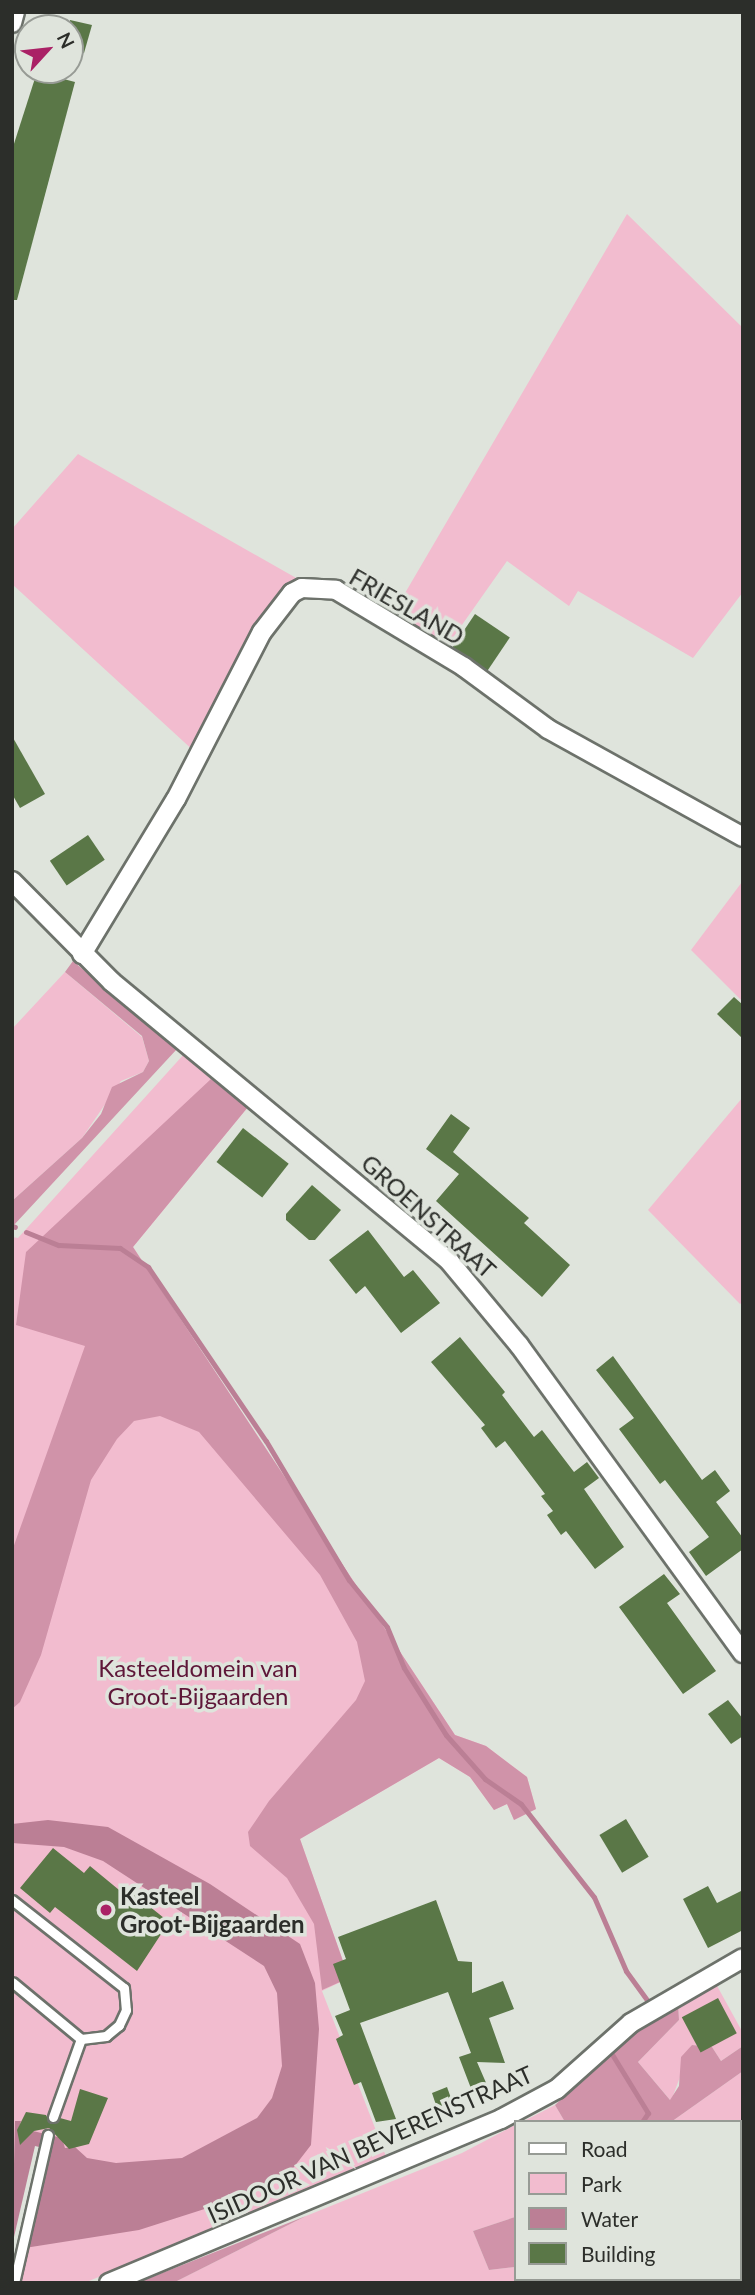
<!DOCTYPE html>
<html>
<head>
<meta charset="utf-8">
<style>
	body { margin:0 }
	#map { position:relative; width:755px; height:2295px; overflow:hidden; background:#dfe4dc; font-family:Lato,sans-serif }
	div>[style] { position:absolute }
	.green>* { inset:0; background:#f2bccf }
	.forest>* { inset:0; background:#d093a9 }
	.water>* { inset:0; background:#bb7f95 }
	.pier>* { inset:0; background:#dfe4dc; transform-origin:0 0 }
	.stream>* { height:5px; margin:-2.5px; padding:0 2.5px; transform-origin:2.5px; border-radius:2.5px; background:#bb7f95 }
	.building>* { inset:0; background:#5a7747; transform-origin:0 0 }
	.roads { filter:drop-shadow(2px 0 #6d726b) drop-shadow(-2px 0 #6d726b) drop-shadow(0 2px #6d726b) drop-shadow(0 -2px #6d726b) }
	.lane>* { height:9px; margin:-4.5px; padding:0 4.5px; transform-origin:4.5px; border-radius:4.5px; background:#fff }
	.street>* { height:18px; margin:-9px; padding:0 9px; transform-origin:9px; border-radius:9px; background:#fff }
	.dots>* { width:19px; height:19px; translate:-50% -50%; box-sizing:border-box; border:4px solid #dfe4dc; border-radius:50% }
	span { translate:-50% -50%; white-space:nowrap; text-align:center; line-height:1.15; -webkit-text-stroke:7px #dfe4dc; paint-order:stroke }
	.street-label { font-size:24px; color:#2c2e2a }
	.park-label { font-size:24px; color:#5e1638 }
	.poi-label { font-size:24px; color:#2c2e2a; font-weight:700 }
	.left { translate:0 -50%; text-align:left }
	.frame { position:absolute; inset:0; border:14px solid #2c2e2a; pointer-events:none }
	.legend { position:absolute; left:514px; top:2120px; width:228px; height:161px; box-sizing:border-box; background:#dfe4dc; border:2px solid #979b95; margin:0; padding:9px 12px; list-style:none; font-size:21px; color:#2c2e2a }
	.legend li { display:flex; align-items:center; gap:14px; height:35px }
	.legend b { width:35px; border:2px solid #979b95 }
	.north { position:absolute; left:14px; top:14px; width:70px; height:70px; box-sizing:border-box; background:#dfe4dc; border:2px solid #979b95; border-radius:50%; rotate:63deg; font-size:19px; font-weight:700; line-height:28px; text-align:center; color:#2c2e2a }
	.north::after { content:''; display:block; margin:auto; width:24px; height:32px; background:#aa2166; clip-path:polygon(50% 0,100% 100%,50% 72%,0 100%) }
</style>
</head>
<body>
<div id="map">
	<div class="green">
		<i style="clip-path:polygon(627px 214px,743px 328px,743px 592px,693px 658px,578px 591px,569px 606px,507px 561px,445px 649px,391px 617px)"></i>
		<i style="clip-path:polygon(78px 454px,305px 583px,292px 589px,196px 753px,12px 584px,12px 529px)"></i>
		<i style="clip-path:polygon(742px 882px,743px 882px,743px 1002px,691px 950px)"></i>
		<i style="clip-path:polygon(65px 972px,142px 1037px,149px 1061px,143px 1072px,121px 1081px,82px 1138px,12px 1201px,12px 1029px)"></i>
		<i style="clip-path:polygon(185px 1053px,248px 1107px,133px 1247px,455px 1735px,486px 1746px,527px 1777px,536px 1809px,514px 1820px,507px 1804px,494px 1810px,470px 1777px,439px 1758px,300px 1839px,349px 1978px,322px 1991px,387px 2159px,84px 2283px,12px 2283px,12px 1237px,18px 1238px)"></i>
		<i style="clip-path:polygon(743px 1097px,743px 1302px,740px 1304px,648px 1210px)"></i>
		<i style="clip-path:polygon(716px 1984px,743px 2033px,743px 2046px,721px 2061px,712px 2047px,692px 2045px,671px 2101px,638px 2062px,679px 2020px,678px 2003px)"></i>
		<i style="clip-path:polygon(743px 2071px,743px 2231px,739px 2122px,671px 2122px)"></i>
		<i style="clip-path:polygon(555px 2105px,565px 2122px,522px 2122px)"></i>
		<i style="clip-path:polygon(515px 2125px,515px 2217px,473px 2231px,489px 2270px,515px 2267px,515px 2279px,582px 2283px,173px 2283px,306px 2216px,462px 2153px)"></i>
	</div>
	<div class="forest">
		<i style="clip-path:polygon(73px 961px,177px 1049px,14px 1225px,12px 1201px,82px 1138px,101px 1114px,112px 1087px,143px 1072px,149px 1061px,142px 1036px,65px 972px)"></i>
		<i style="clip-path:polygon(211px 1079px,248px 1107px,133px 1247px,455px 1735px,486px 1746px,527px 1777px,536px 1809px,514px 1820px,507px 1804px,494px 1810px,470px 1777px,439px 1758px,300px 1839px,349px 1978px,322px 1990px,314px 1924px,287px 1878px,250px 1846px,248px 1832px,269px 1801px,356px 1700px,365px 1681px,357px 1642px,320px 1575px,199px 1432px,160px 1416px,134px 1421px,117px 1439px,91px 1480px,41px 1655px,20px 1702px,12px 1709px,12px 1551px,85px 1346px,16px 1325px,26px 1252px)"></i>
		<i style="clip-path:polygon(678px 2003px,679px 2020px,638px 2062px,670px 2100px,679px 2086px,681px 2057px,692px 2045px,712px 2047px,721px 2061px,743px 2046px,743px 2071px,671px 2122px,565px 2122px,555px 2105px,636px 2030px)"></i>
		<i style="clip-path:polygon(306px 2216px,173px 2283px,137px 2283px)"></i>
		<i style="clip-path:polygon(515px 2217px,515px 2267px,489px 2270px,473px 2231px)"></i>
		<i style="clip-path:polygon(739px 2227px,743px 2283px,580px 2279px,739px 2279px)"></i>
	</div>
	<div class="water">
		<i style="clip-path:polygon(48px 1820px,108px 1827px,210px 1884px,300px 1944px,315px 1983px,319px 2029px,311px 2145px,287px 2176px,242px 2197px,139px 2230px,12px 2250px,15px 2121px,21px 2121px,18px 2131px,27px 2136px,33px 2131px,62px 2138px,65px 2148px,75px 2147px,87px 2158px,116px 2163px,182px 2158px,257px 2118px,272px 2098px,282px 2066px,277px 1993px,264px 1966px,103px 1861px,64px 1847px,12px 1843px,12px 1824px)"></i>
	</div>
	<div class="pier">
		<i style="left:35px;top:2146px;width:13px;height:109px;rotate:13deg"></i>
	</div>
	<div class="stream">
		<i style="left:12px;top:1226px;width:3px;rotate:18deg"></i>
		<i style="left:26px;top:1232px;width:35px;rotate:22deg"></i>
		<i style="left:59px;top:1245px;width:61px;rotate:2.8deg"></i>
		<i style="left:120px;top:1248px;width:34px;rotate:34deg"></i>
		<i style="left:148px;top:1267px;width:210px;rotate:55.9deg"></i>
		<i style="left:266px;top:1441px;width:162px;rotate:59.2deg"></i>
		<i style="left:349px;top:1580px;width:60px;rotate:51deg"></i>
		<i style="left:387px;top:1627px;width:44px;rotate:67.5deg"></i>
		<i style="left:404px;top:1668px;width:79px;rotate:57.9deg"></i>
		<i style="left:446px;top:1735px;width:59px;rotate:48.4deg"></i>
		<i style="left:485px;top:1779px;width:44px;rotate:34.8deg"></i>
		<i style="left:521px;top:1804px;width:118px;rotate:51.9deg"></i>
		<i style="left:594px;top:1897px;width:81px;rotate:66.6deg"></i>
		<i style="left:626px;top:1971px;width:41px;rotate:54deg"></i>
		<i style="left:610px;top:2051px;width:73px;rotate:58.5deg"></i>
		<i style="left:648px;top:2113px;width:11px;rotate:124deg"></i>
		<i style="left:739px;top:2265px;width:6px;rotate:45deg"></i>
	</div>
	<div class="building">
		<i style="clip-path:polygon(70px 20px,92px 25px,84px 53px,70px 49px)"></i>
		<i style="clip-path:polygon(37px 72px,75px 82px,17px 300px,12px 300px,12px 150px)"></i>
		<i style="left:475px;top:614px;width:42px;height:40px;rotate:34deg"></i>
		<i style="clip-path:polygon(12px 736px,45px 794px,20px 808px,12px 794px)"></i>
		<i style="left:88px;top:835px;width:30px;height:46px;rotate:56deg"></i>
		<i style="clip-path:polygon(734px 997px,743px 1005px,743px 1039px,717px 1014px)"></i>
		<i style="clip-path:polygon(451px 1114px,470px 1128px,453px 1152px,529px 1218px,524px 1223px,570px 1265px,542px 1297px,436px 1201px,459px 1174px,426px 1149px)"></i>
		<i style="left:243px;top:1128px;width:58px;height:43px;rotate:38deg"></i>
		<i style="clip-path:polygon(312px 1185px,341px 1210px,315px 1240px,309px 1240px,286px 1220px,286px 1214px)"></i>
		<i style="clip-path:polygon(368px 1230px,404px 1277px,413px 1270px,440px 1303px,401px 1333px,365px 1286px,356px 1294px,329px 1260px)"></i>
		<i style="clip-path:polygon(460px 1337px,505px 1392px,502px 1395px,534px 1437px,542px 1430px,574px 1472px,587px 1462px,599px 1478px,584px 1489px,624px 1547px,595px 1569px,566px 1531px,561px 1535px,547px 1515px,553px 1511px,541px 1496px,545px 1494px,505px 1441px,496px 1448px,481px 1428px,485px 1425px,431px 1362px)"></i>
		<i style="clip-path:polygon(613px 1356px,702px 1480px,715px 1470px,730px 1491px,716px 1502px,743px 1538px,743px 1549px,706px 1576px,689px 1552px,709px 1537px,665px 1480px,660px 1484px,619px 1429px,634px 1418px,596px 1370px)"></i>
		<i style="clip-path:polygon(664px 1574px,680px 1594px,667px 1603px,716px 1671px,683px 1694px,619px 1607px)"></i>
		<i style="clip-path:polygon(728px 1700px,743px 1719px,743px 1736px,731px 1744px,708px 1714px)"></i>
		<i style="left:626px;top:1819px;width:44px;height:31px;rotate:59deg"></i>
		<i style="clip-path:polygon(53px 1848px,84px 1873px,90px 1866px,130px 1899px,134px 1894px,169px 1922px,137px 1971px,55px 1907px,50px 1913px,20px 1888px)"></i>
		<i style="clip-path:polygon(708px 1886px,717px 1903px,743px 1890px,743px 1930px,708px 1948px,683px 1899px)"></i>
		<i style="clip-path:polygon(436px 1900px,458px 1961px,472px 1962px,472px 1993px,503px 1981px,514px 2009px,489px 2018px,505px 2063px,477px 2062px,487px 2085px,472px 2091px,459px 2057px,471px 2053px,448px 1992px,360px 2023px,396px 2119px,376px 2122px,361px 2082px,354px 2085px,336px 2039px,343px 2035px,335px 2016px,350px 2010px,333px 1964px,346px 1959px,338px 1937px)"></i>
		<i style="left:718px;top:1998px;width:40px;height:41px;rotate:62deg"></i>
		<i style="clip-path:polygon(447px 2087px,452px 2101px,437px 2108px,432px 2093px)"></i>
		<i style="clip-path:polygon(80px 2089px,108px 2098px,89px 2144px,69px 2149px,49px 2128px,34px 2131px,20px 2145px,17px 2130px,26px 2112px,46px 2115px,51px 2124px,60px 2118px,71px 2121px)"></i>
	</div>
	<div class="roads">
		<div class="lane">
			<i style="left:12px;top:1900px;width:142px;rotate:38.2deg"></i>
			<i style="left:124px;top:1988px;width:22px;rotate:85deg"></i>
			<i style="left:126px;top:2010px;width:17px;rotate:115deg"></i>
			<i style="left:119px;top:2025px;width:17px;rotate:140deg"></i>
			<i style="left:106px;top:2036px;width:25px;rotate:173deg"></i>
			<i style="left:81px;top:2039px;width:89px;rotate:-140.4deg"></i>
			<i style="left:53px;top:2117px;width:83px;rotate:-70.3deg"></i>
			<i style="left:14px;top:2283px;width:152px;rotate:-77.1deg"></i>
		</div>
		<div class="street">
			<i style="left:12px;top:23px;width:11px;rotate:-75deg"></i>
			<i style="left:12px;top:881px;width:142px;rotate:45.3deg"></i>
			<i style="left:112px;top:982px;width:438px;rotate:39.6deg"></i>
			<i style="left:449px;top:1261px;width:109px;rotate:50.2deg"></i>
			<i style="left:519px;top:1345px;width:381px;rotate:54deg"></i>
			<i style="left:82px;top:954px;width:181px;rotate:-58.8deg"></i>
			<i style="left:176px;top:799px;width:188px;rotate:-62.8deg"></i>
			<i style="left:262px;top:632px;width:49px;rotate:-52.4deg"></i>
			<i style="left:292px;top:593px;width:11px;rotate:-27deg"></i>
			<i style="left:302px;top:588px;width:34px;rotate:3deg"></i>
			<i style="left:336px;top:590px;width:149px;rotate:31deg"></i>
			<i style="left:464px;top:667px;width:104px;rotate:36.4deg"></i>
			<i style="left:548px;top:729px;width:223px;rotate:29deg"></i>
			<i style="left:109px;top:2283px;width:425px;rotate:-22.7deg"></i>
			<i style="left:501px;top:2119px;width:64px;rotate:-28.2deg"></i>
			<i style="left:557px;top:2089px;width:99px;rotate:-41.7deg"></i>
			<i style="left:631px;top:2023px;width:129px;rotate:-30.1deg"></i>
		</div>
	</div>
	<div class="dots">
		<i style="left:106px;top:1910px;background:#aa2166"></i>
	</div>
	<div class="street-label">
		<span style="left:407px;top:606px;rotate:30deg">FRIESLAND</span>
		<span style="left:429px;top:1216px;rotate:42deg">GROENSTRAAT</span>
		<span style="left:370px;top:2144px;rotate:-24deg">ISIDOOR VAN BEVERENSTRAAT</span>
	</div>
	<div class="park-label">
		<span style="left:198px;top:1682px">Kasteeldomein van<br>Groot-Bijgaarden</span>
	</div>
	<div class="poi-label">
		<span class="left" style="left:120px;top:1910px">Kasteel<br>Groot-Bijgaarden</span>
	</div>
	<div class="frame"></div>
	<ul class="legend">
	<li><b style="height:9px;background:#fff"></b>Road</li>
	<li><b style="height:19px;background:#f2bccf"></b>Park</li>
	<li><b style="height:19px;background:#bb7f95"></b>Water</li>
	<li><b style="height:19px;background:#5a7747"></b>Building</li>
	</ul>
	<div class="north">N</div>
</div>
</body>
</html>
